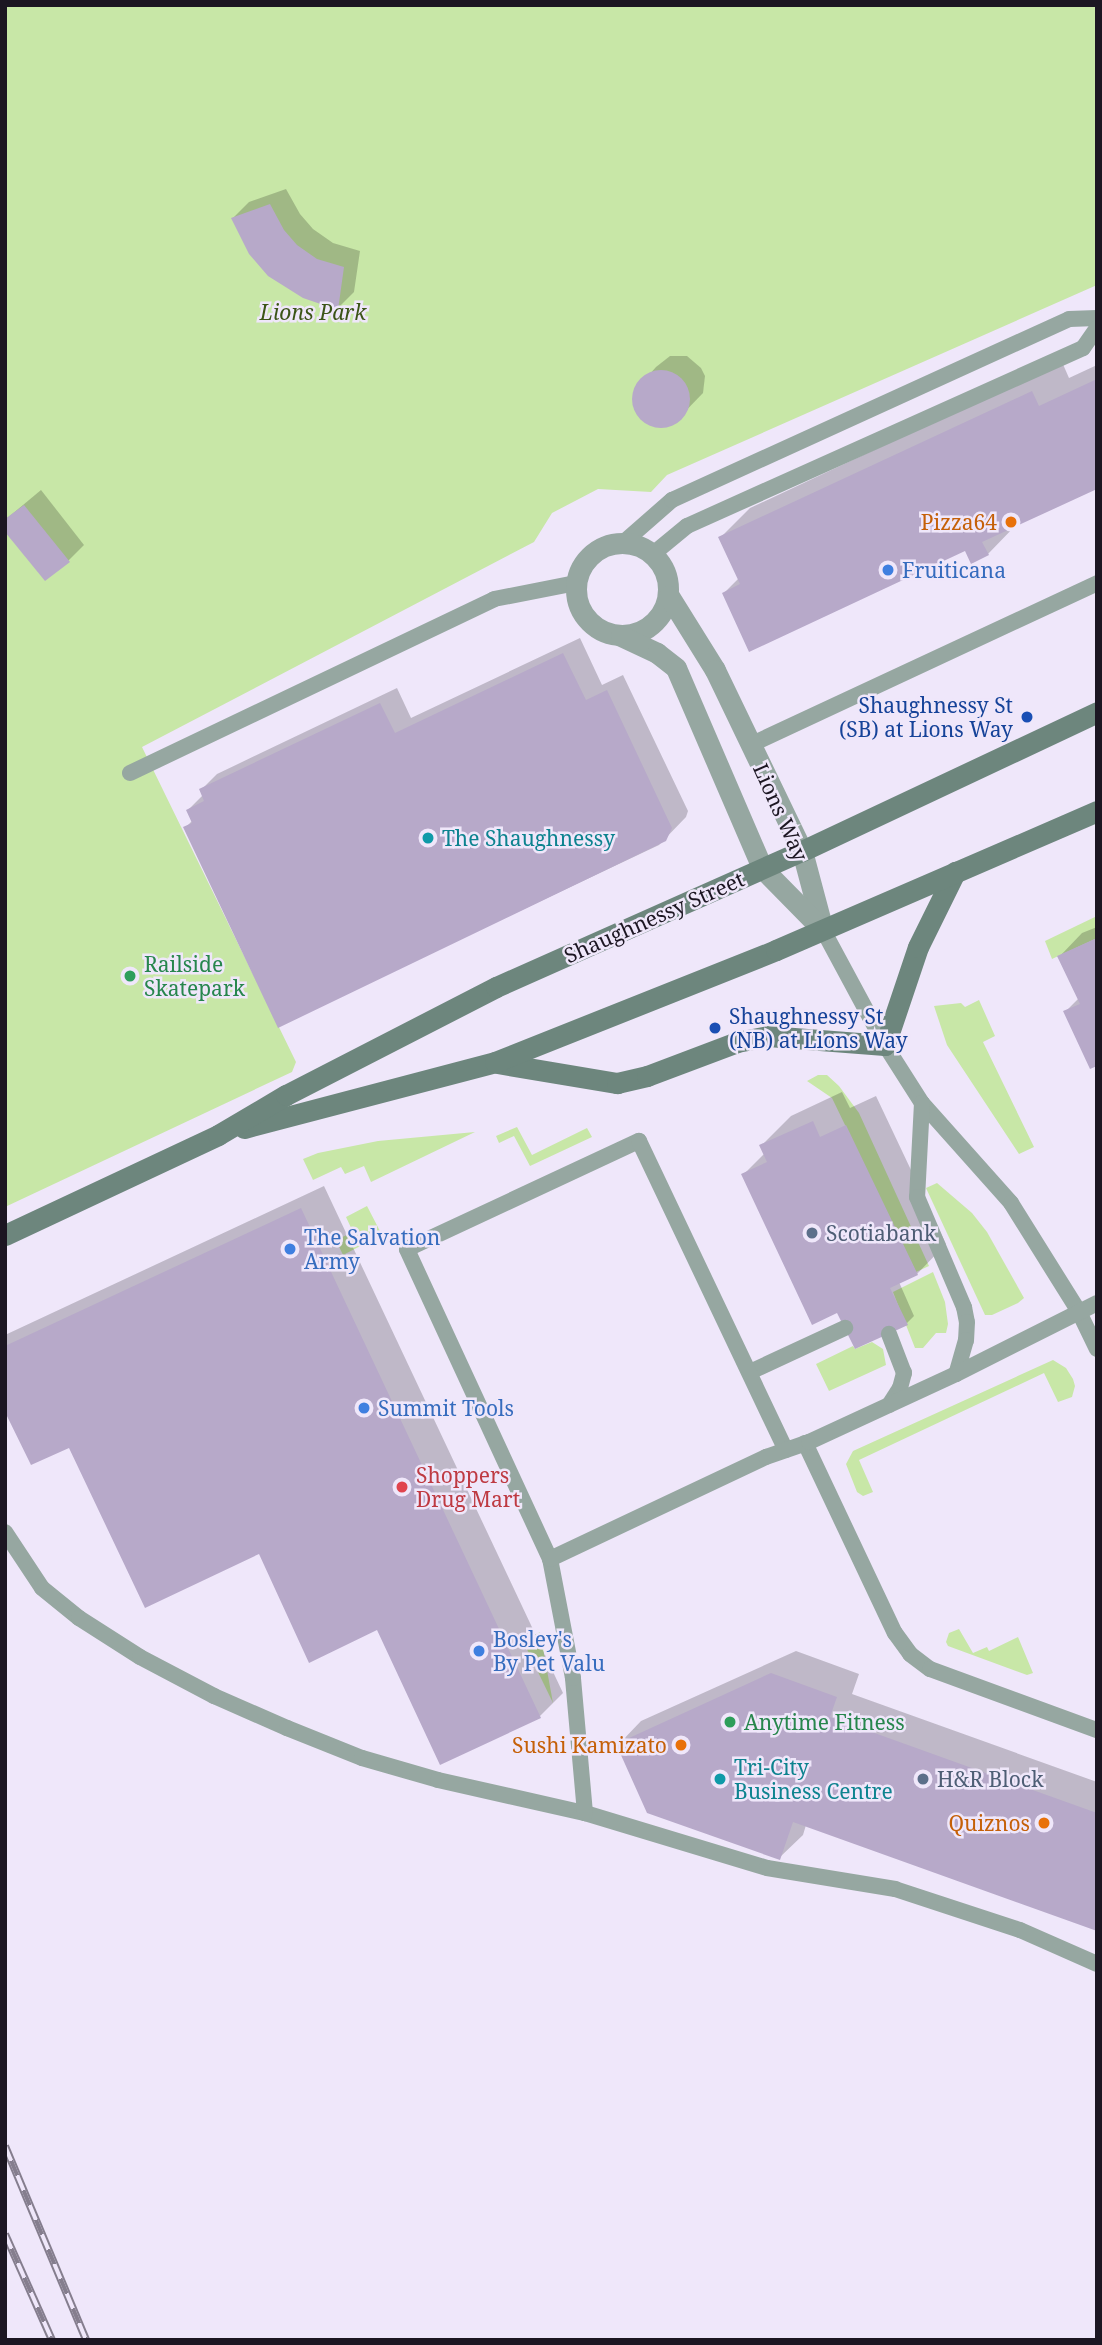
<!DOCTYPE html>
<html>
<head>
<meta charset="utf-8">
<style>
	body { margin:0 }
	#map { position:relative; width:1102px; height:2345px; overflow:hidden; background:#efe7fa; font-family:"Noto Serif",serif }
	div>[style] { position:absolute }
	.green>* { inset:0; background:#c8e7a7 }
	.shadow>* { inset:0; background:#0003 }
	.building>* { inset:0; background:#b7a9c9 }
	.round { border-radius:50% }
	.lane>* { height:16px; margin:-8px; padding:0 8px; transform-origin:8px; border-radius:8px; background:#96a7a1 }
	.street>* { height:21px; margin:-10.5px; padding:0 10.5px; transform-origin:10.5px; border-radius:10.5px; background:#96a7a1 }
	.street>.ring { margin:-10.5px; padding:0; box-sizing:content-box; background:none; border:21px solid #96a7a1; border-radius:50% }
	.secondary>* { height:21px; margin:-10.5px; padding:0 10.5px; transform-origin:10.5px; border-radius:10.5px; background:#6d867d }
	.rail>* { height:8px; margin-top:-4px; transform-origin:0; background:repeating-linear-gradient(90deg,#efe7fa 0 16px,#857e8e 0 32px); box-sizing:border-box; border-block:2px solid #857e8e }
	.dots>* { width:19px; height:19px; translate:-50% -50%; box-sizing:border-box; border:4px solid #efe7fa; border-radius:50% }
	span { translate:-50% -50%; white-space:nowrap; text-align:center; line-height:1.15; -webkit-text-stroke:5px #efe7fa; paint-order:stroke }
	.park-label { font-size:21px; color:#3b5417; font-style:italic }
	.food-label { font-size:21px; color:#c56008 }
	.right { translate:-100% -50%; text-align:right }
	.shop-label { font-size:21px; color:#366cbe }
	.left { translate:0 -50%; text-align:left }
	.transit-label { font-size:21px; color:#164399 }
	.street-label { font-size:21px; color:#1c1622 }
	.culture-label { font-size:21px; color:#0d838f }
	.leisure-label { font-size:21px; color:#27864d }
	.service-label { font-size:21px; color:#4e5e75 }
	.health-label { font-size:21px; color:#be3a42 }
	.frame { position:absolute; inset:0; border:7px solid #1c1622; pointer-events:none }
</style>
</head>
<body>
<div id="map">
	<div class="green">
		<i style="clip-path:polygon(5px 5px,1097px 5px,1097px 285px,667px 475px,651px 492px,598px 489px,552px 513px,534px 542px,142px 747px,296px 1062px,292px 1072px,5px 1207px)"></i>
		<i style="clip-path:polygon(1097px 916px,1097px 938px,1052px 959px,1045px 941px)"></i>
		<i style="clip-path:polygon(979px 1000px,995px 1036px,983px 1042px,1034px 1147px,1019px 1154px,947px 1045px,934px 1006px,961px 1003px,965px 1007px)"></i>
		<i style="clip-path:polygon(818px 1075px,827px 1075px,839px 1086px,859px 1113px,929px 1266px,916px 1272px,832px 1098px,807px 1081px)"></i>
		<i style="clip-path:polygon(517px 1127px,532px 1155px,587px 1128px,592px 1137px,530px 1166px,514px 1136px,499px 1143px,496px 1136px)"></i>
		<i style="clip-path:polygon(475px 1132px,371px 1182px,364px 1166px,345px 1174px,341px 1167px,313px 1180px,303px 1159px,318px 1153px,378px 1141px)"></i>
		<i style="clip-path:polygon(937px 1183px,972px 1213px,987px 1232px,1024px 1298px,1018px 1303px,992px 1315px,985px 1315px,926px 1188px)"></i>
		<i style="clip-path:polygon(367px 1206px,382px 1235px,343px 1255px,336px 1240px,353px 1232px,346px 1217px)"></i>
		<i style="clip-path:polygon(933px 1272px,945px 1302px,948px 1324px,946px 1333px,936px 1333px,923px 1348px,915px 1348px,893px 1292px)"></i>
		<i style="clip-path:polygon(872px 1342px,883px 1349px,886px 1365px,829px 1391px,816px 1364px,853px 1346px,855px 1349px)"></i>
		<i style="clip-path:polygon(1053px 1360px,1066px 1368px,1073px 1379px,1075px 1386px,1072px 1397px,1058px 1402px,1044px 1373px,859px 1460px,873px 1492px,863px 1496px,857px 1492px,846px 1464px,853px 1451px)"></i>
		<i style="clip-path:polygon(959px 1629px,973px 1653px,987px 1647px,989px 1651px,1018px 1637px,1033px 1673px,1027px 1675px,948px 1646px,946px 1642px,949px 1633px)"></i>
		<i style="clip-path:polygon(540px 1632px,553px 1703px,523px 1641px)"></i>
	</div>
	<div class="shadow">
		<i style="clip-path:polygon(286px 189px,300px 214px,313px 229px,333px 243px,360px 251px,354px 292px,338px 308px,233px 218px,249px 202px)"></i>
		<i style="clip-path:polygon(670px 356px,687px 356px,701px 368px,705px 376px,703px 393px,674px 423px,656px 426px,647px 423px,636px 409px,635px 391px,656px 367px)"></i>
		<i style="clip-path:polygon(1062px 362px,1069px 378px,1097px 365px,1097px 487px,1018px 523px,988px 554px,966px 548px,724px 593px,739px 578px,720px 538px,750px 508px)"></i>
		<i style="clip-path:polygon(41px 490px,84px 545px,68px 561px,5px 520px)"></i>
		<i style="clip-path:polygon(580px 638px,602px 685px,623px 675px,688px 811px,686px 817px,659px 845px,279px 1025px,185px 828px,193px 820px,188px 810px,203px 795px,201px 790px,217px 774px,397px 688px,411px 718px)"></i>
		<i style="clip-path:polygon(1097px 927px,1097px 1064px,1065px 1012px,1079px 998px,1059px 957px,1082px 933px)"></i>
		<i style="clip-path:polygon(842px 1092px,850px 1108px,876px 1096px,946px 1244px,917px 1274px,899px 1282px,914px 1316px,907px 1323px,840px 1313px,743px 1175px,765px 1153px,761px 1146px,791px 1116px)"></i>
		<i style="clip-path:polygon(324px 1186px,563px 1693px,540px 1716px,378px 1628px,259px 1552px,5px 1407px,5px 1335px)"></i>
		<i style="clip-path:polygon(796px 1651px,859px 1674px,852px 1694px,1097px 1782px,1097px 1929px,806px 1825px,803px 1835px,779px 1858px,618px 1745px,641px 1721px)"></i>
	</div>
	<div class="building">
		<i style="clip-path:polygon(270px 204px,284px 230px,297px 245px,317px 259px,344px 267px,338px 310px,303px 298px,268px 276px,249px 254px,231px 218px)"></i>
		<i class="round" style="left:632px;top:370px;width:58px;height:58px"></i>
		<i style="clip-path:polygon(1097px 379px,1097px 489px,982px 542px,989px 555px,971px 564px,965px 551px,749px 652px,722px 593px,740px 584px,718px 537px,1032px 391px,1039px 406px)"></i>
		<i style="clip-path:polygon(24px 505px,70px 562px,45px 581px,5px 532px,5px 519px)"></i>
		<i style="clip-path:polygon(563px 653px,586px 700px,607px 690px,672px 828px,666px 841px,278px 1028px,183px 827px,192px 823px,186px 810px,204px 801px,199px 789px,380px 703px,395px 733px)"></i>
		<i style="clip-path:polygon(1097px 938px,1097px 1066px,1090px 1069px,1063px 1011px,1080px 1004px,1057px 956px)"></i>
		<i style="clip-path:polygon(813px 1121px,820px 1137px,846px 1125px,918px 1275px,890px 1288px,908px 1325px,855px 1349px,837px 1313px,812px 1325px,741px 1174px,767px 1162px,759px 1145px)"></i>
		<i style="clip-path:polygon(301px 1208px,541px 1718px,440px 1765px,377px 1630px,309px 1663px,259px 1554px,145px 1608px,69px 1448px,31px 1465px,5px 1412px,5px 1346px)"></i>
		<i style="clip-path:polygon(771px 1673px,837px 1697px,830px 1717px,1097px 1813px,1097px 1931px,793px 1822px,780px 1860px,647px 1813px,616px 1744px)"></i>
	</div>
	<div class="lane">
		<i style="left:624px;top:542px;width:64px;rotate:-41.2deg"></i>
		<i style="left:672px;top:500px;width:436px;rotate:-24.5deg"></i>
		<i style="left:1069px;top:319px;width:28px;rotate:-2deg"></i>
		<i style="left:653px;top:554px;width:44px;rotate:-39.5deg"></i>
		<i style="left:687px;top:526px;width:434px;rotate:-24.2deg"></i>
		<i style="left:1083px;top:348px;width:24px;rotate:-55deg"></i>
		<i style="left:750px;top:745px;width:383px;rotate:-25deg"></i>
		<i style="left:130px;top:773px;width:403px;rotate:-25.5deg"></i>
		<i style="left:494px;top:599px;width:84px;rotate:-11deg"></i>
		<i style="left:823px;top:930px;width:131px;rotate:61.7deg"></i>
		<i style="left:885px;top:1045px;width:69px;rotate:57.5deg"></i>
		<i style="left:922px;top:1103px;width:134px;rotate:48.3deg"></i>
		<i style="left:1011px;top:1203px;width:128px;rotate:58deg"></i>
		<i style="left:1079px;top:1312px;width:41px;rotate:64.1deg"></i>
		<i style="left:922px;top:1103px;width:94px;rotate:93deg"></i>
		<i style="left:917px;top:1197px;width:120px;rotate:66.9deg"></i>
		<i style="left:964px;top:1307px;width:15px;rotate:79deg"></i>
		<i style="left:967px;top:1322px;width:18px;rotate:93deg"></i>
		<i style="left:966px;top:1340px;width:35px;rotate:106deg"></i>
		<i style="left:750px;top:1372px;width:105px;rotate:-24.9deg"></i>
		<i style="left:889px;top:1405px;width:20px;rotate:-57deg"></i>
		<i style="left:900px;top:1388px;width:16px;rotate:-75deg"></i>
		<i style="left:904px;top:1373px;width:42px;rotate:-111deg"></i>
		<i style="left:805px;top:1443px;width:210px;rotate:64.7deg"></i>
		<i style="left:895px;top:1633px;width:26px;rotate:54deg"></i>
		<i style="left:910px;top:1654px;width:25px;rotate:37deg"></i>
		<i style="left:930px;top:1669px;width:178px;rotate:20.1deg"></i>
		<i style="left:5px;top:1532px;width:67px;rotate:56.5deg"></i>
		<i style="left:42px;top:1588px;width:48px;rotate:39deg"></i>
		<i style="left:79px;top:1618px;width:72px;rotate:32.6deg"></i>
		<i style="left:140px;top:1657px;width:84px;rotate:27.8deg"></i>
		<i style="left:214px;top:1696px;width:80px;rotate:23.7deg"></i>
		<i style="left:287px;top:1728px;width:81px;rotate:21.8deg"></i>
		<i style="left:362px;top:1758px;width:79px;rotate:16.1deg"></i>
		<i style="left:438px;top:1780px;width:151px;rotate:12.7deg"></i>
		<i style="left:585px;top:1813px;width:190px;rotate:16.8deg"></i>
		<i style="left:767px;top:1868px;width:130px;rotate:9.3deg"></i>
		<i style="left:895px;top:1889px;width:132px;rotate:18.2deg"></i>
		<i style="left:1020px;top:1930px;width:84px;rotate:23.8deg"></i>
		<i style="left:550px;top:1559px;width:341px;rotate:-114.8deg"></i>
		<i style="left:407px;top:1249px;width:256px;rotate:-25deg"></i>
		<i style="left:639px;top:1141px;width:342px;rotate:64.6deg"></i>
		<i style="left:585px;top:1813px;width:136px;rotate:-95.1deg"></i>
		<i style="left:573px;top:1678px;width:121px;rotate:-100.9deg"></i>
		<i style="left:550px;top:1559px;width:239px;rotate:-25.3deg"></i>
		<i style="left:766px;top:1457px;width:46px;rotate:-19.2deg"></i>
		<i style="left:809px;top:1442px;width:162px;rotate:-24.8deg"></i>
		<i style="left:956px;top:1374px;width:158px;rotate:-26.7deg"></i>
	</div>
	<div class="street">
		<i class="ring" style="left:576px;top:543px;width:71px;height:71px"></i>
		<i style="left:669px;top:596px;width:87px;rotate:58.1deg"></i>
		<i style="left:715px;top:670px;width:201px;rotate:64.3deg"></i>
		<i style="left:802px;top:851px;width:82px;rotate:75.1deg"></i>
		<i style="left:621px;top:636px;width:40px;rotate:25deg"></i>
		<i style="left:657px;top:653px;width:24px;rotate:38deg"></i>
		<i style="left:676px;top:668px;width:218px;rotate:66.7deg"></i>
		<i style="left:762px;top:868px;width:86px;rotate:45.5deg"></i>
	</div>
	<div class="secondary">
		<i style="left:497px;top:1063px;width:122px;rotate:9.5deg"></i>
		<i style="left:617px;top:1083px;width:31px;rotate:-13deg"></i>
		<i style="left:647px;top:1076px;width:96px;rotate:-20.7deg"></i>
		<i style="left:737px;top:1042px;width:32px;rotate:-11deg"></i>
		<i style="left:768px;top:1036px;width:117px;rotate:4.4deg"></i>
		<i style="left:885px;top:1045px;width:103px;rotate:-71.4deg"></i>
		<i style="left:918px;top:947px;width:84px;rotate:-63.7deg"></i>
		<i style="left:244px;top:1128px;width:260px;rotate:-14.7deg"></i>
		<i style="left:495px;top:1062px;width:302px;rotate:-21.7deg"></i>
		<i style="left:776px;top:950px;width:350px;rotate:-23.4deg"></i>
		<i style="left:5px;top:1235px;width:235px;rotate:-25.1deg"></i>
		<i style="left:218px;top:1135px;width:79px;rotate:-30.5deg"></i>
		<i style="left:286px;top:1095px;width:236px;rotate:-27.2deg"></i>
		<i style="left:496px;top:987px;width:335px;rotate:-24deg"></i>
		<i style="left:802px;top:851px;width:326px;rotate:-25.2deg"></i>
	</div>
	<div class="rail">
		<i style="left:5px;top:2146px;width:210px;rotate:67.3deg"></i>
		<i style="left:5px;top:2234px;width:116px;rotate:66.1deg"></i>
	</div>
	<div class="dots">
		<i style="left:1011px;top:522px;background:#e8710a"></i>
		<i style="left:888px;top:570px;background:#3f7fe0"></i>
		<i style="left:1027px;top:717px;background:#1a4fb4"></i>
		<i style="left:428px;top:838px;background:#0f9aa8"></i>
		<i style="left:130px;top:976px;background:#2e9e5b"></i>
		<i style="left:715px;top:1028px;background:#1a4fb4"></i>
		<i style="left:812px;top:1233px;background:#5c6f8a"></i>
		<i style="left:290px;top:1249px;background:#3f7fe0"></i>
		<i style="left:364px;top:1408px;background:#3f7fe0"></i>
		<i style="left:402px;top:1487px;background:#e0444e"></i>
		<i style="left:479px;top:1651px;background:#3f7fe0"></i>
		<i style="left:730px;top:1722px;background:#2e9e5b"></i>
		<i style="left:681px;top:1745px;background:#e8710a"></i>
		<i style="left:720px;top:1779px;background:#0f9aa8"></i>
		<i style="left:923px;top:1779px;background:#5c6f8a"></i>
		<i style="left:1044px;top:1823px;background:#e8710a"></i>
	</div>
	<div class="park-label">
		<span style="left:313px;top:312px">Lions Park</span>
	</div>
	<div class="food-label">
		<span class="right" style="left:997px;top:522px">Pizza64</span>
		<span class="right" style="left:667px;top:1745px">Sushi Kamizato</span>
		<span class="right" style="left:1030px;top:1823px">Quiznos</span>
	</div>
	<div class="shop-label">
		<span class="left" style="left:902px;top:570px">Fruiticana</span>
		<span class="left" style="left:304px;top:1249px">The Salvation<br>Army</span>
		<span class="left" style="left:378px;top:1408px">Summit Tools</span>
		<span class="left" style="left:493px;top:1651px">Bosley's<br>By Pet Valu</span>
	</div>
	<div class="transit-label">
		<span class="right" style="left:1013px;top:717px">Shaughnessy St<br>(SB) at Lions Way</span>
		<span class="left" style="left:729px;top:1028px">Shaughnessy St<br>(NB) at Lions Way</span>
	</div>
	<div class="street-label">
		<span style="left:781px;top:812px;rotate:66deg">Lions Way</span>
		<span style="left:654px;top:917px;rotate:-24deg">Shaughnessy Street</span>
	</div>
	<div class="culture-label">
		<span class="left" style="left:442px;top:838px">The Shaughnessy</span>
		<span class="left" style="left:734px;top:1779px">Tri-City<br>Business Centre</span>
	</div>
	<div class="leisure-label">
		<span class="left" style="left:144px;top:976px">Railside<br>Skatepark</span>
		<span class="left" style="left:744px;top:1722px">Anytime Fitness</span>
	</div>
	<div class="service-label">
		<span class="left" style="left:826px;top:1233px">Scotiabank</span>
		<span class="left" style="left:937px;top:1779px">H&amp;R Block</span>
	</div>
	<div class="health-label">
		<span class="left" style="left:416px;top:1487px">Shoppers<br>Drug Mart</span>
	</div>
	<div class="frame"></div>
</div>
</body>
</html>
